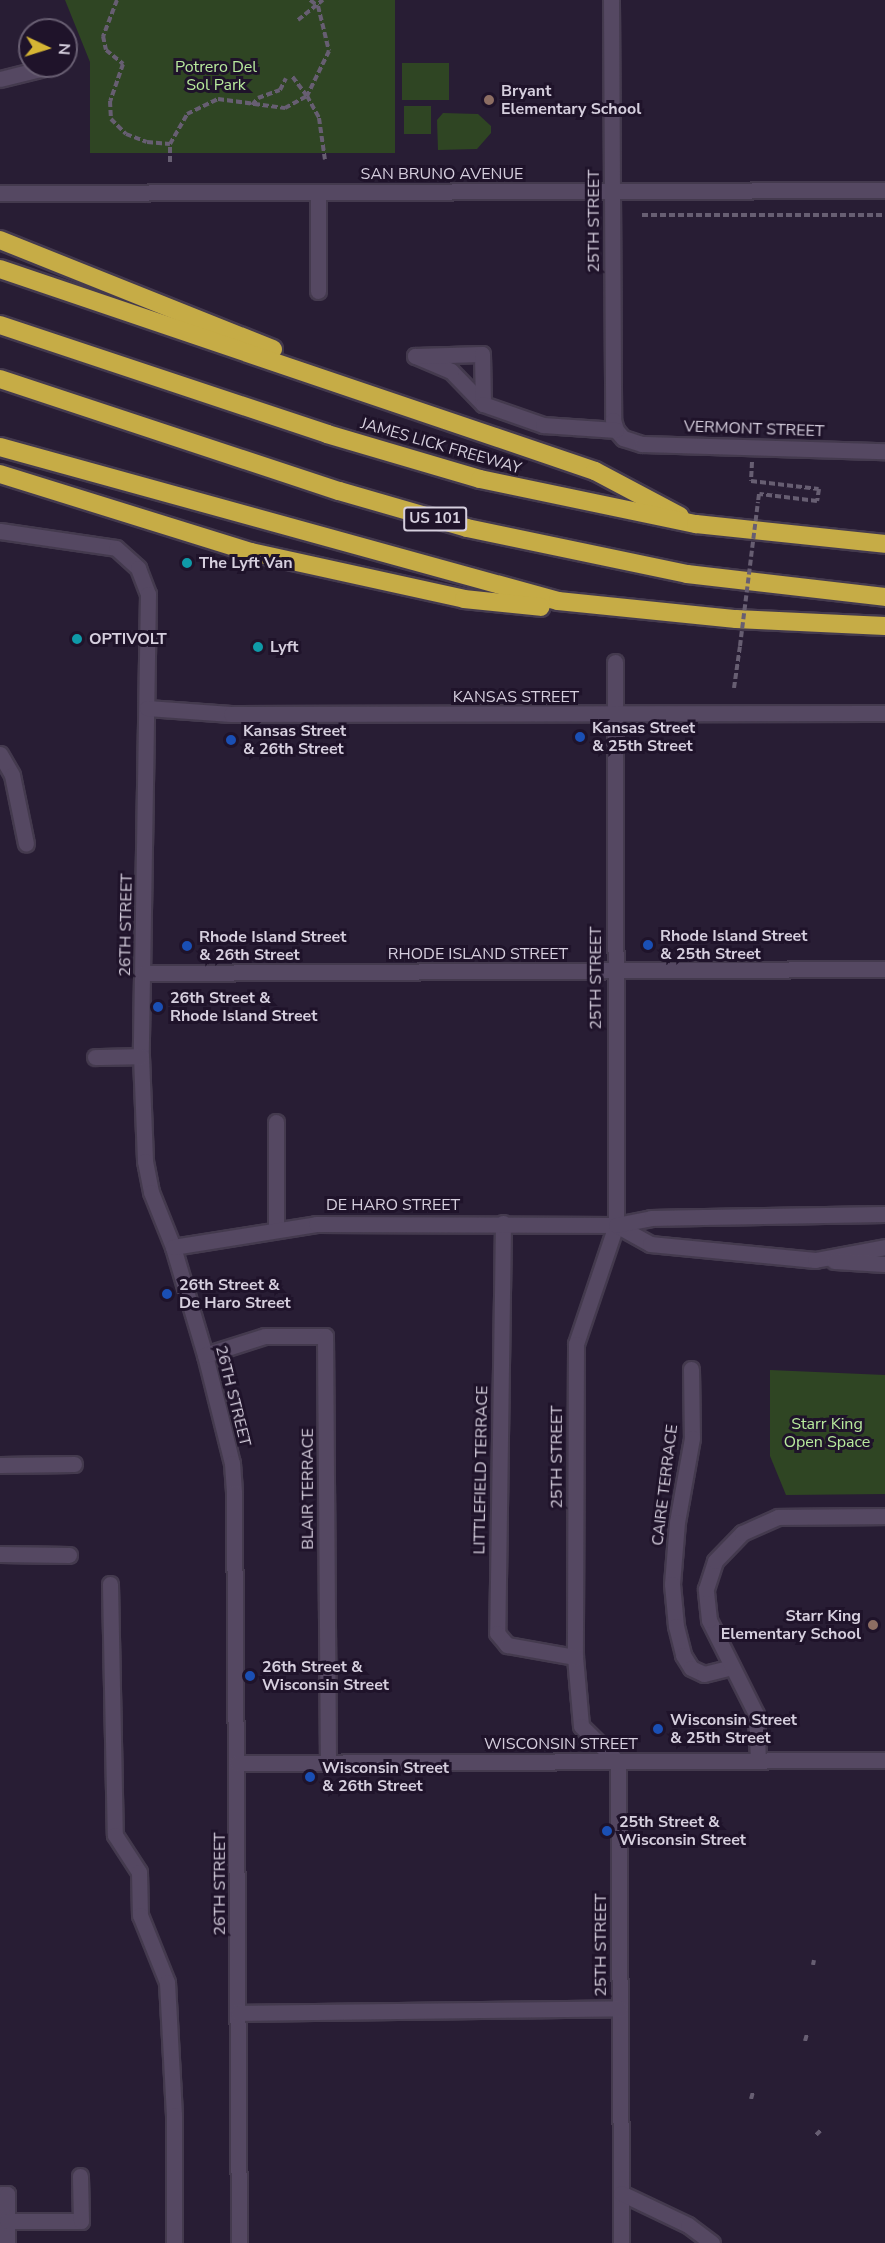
<!DOCTYPE html>
<html>
<head>
<meta charset="utf-8">
<style>
	body { margin:0 }
	#map { position:relative; width:885px; height:2243px; overflow:hidden; background:#281d34; font-family:"Nunito Sans",sans-serif }
	div>[style] { position:absolute }
	.green>* { inset:0; background:#2f4523; transform-origin:0 0 }
	.path>* { height:4px; margin-top:-2px; transform-origin:0; background:repeating-linear-gradient(90deg,#675e72 0 6px,transparent 0 9px) }
	.roads { filter:drop-shadow(2px 0 #443a4e) drop-shadow(-2px 0 #443a4e) drop-shadow(0 2px #443a4e) drop-shadow(0 -2px #443a4e) }
	.minor>* { height:15px; margin:-7.5px; padding:0 7.5px; transform-origin:7.5px; border-radius:7.5px; background:#554862 }
	.highway>* { height:18px; margin:-9px; padding:0 9px; transform-origin:9px; border-radius:9px; background:#c6ac46 }
	.path-bridge>* { height:4px; margin-top:-2px; transform-origin:0; background:repeating-linear-gradient(90deg,#675e72 0 6px,transparent 0 9px) }
	.dots>* { width:16px; height:16px; translate:-50% -50%; box-sizing:border-box; border:3px solid #1f132a; border-radius:50% }
	span { translate:-50% -50%; white-space:nowrap; text-align:center; line-height:1.15; -webkit-text-stroke:6px #1f132a; paint-order:stroke }
	.shield-label span { padding:2px 4px; background:#1f132a; border:2px solid; border-radius:4px; -webkit-text-stroke-width:0 }
	.shield-label { font-size:15px; color:#d6cfde; font-weight:700 }
	.park-label { font-size:16px; color:#b8ea9d }
	.poi-label { font-size:16px; color:#d6cfde; font-weight:700 }
	.left { translate:0 -50%; text-align:left }
	.right { translate:-100% -50%; text-align:right }
	.street-label { font-size:16px; color:#d6cfde }
	.north { position:absolute; left:18px; top:18px; width:60px; height:60px; box-sizing:border-box; background:#1f132a; border:2px solid #685e72; border-radius:50%; rotate:94deg; font-size:16px; font-weight:700; line-height:24px; text-align:center; color:#d6cfde }
	.north::after { content:''; display:block; margin:auto; width:21px; height:27px; background:#d6b534; clip-path:polygon(50% 0,100% 100%,50% 72%,0 100%) }
</style>
</head>
<body>
<div id="map">
	<div class="green">
		<i style="clip-path:polygon(65px 0,395px 0,395px 153px,90px 153px,90px 62px)"></i>
		<i style="left:449px;top:63px;width:37px;height:47px;rotate:90deg"></i>
		<i style="left:404px;top:106px;width:27px;height:28px"></i>
		<i style="clip-path:polygon(443px 113px,478px 114px,491px 126px,491px 133px,477px 149px,438px 150px,437px 120px)"></i>
		<i style="clip-path:polygon(770px 1370px,885px 1375px,885px 1494px,786px 1495px,770px 1456px)"></i>
	</div>
	<div class="path">
		<i style="left:117px;top:0;width:39px;rotate:111deg"></i>
		<i style="left:103px;top:36px;width:14px;rotate:78deg"></i>
		<i style="left:106px;top:50px;width:22px;rotate:39deg"></i>
		<i style="left:123px;top:64px;width:39px;rotate:109deg"></i>
		<i style="left:110px;top:101px;width:18px;rotate:87deg"></i>
		<i style="left:111px;top:119px;width:21px;rotate:45deg"></i>
		<i style="left:126px;top:134px;width:22px;rotate:21deg"></i>
		<i style="left:147px;top:142px;width:23px;rotate:5deg"></i>
		<i style="left:310px;top:0;width:10px;rotate:37deg"></i>
		<i style="left:318px;top:6px;width:46px;rotate:76.3deg"></i>
		<i style="left:329px;top:51px;width:50px;rotate:116.1deg"></i>
		<i style="left:307px;top:96px;width:25px;rotate:61deg"></i>
		<i style="left:319px;top:118px;width:42px;rotate:81.9deg"></i>
		<i style="left:298px;top:20px;width:32px;rotate:-39deg"></i>
		<i style="left:252px;top:105px;width:9px;rotate:-49deg"></i>
		<i style="left:258px;top:98px;width:23px;rotate:-20deg"></i>
		<i style="left:280px;top:90px;width:13px;rotate:-63deg"></i>
		<i style="left:170px;top:162px;width:18px;rotate:-90deg"></i>
		<i style="left:170px;top:144px;width:34px;rotate:-60deg"></i>
		<i style="left:187px;top:114px;width:34px;rotate:-26deg"></i>
		<i style="left:218px;top:99px;width:68px;rotate:7.7deg"></i>
		<i style="left:285px;top:108px;width:25px;rotate:-29deg"></i>
		<i style="left:307px;top:96px;width:26px;rotate:-127deg"></i>
		<i style="left:642px;top:215px;width:243px"></i>
		<i style="left:752px;top:462px;width:19px;rotate:93deg"></i>
		<i style="left:751px;top:481px;width:68px;rotate:6.7deg"></i>
		<i style="left:819px;top:489px;width:12px;rotate:99deg"></i>
		<i style="left:817px;top:501px;width:58px;rotate:-173.1deg"></i>
		<i style="left:759px;top:494px;width:8px;rotate:97deg"></i>
		<i style="left:734px;top:688px;width:42px;rotate:-81.9deg"></i>
		<i style="left:813px;top:1965px;width:5px;rotate:-79deg"></i>
		<i style="left:805px;top:2041px;width:7px;rotate:-74deg"></i>
		<i style="left:751px;top:2099px;width:7px;rotate:-74deg"></i>
		<i style="left:816px;top:2135px;width:7px;rotate:-45deg"></i>
	</div>
	<div class="roads">
		<div class="minor">
			<i style="left:611px;top:0;width:420px;rotate:89.7deg"></i>
			<i style="left:613px;top:420px;width:10px;rotate:73deg"></i>
			<i style="left:616px;top:430px;width:11px;rotate:49deg"></i>
			<i style="left:623px;top:438px;width:20px;rotate:18deg"></i>
			<i style="left:642px;top:444px;width:243px;rotate:1.7deg"></i>
			<i style="left:0;top:79px;width:54px;rotate:-14deg"></i>
			<i style="left:0;top:193px;width:885px;rotate:-0.19deg"></i>
			<i style="left:318px;top:291px;width:99px;rotate:-90deg"></i>
			<i style="left:483px;top:404px;width:46px;rotate:-134.1deg"></i>
			<i style="left:451px;top:371px;width:39px;rotate:-157deg"></i>
			<i style="left:415px;top:356px;width:67px;rotate:-1.7deg"></i>
			<i style="left:482px;top:354px;width:50px;rotate:88.9deg"></i>
			<i style="left:483px;top:404px;width:64px;rotate:19.3deg"></i>
			<i style="left:543px;top:425px;width:73px;rotate:3.9deg"></i>
			<i style="left:0;top:531px;width:117px;rotate:8.3deg"></i>
			<i style="left:116px;top:548px;width:30px;rotate:42deg"></i>
			<i style="left:138px;top:568px;width:28px;rotate:69deg"></i>
			<i style="left:148px;top:594px;width:462px;rotate:90.9deg"></i>
			<i style="left:141px;top:1056px;width:105px;rotate:87.8deg"></i>
			<i style="left:145px;top:1161px;width:32px;rotate:79deg"></i>
			<i style="left:151px;top:1192px;width:59px;rotate:68.2deg"></i>
			<i style="left:173px;top:1247px;width:113px;rotate:73.5deg"></i>
			<i style="left:205px;top:1355px;width:111px;rotate:76deg"></i>
			<i style="left:232px;top:1463px;width:30px;rotate:86deg"></i>
			<i style="left:234px;top:1493px;width:750px;rotate:89.62deg"></i>
			<i style="left:615px;top:662px;width:563px;rotate:89.9deg"></i>
			<i style="left:616px;top:1225px;width:126px;rotate:108.6deg"></i>
			<i style="left:576px;top:1344px;width:313px;rotate:90.2deg"></i>
			<i style="left:575px;top:1657px;width:69px;rotate:85deg"></i>
			<i style="left:581px;top:1726px;width:52px;rotate:44.2deg"></i>
			<i style="left:618px;top:1762px;width:481px;rotate:89.6deg"></i>
			<i style="left:147px;top:708px;width:84px;rotate:4.1deg"></i>
			<i style="left:231px;top:714px;width:654px;rotate:-0.09deg"></i>
			<i style="left:0;top:754px;width:24px;rotate:60deg"></i>
			<i style="left:12px;top:775px;width:70px;rotate:78.5deg"></i>
			<i style="left:143px;top:973px;width:742px;rotate:-0.31deg"></i>
			<i style="left:95px;top:1057px;width:46px;rotate:-1.2deg"></i>
			<i style="left:503px;top:1223px;width:410px;rotate:90.8deg"></i>
			<i style="left:497px;top:1633px;width:16px;rotate:50deg"></i>
			<i style="left:507px;top:1645px;width:69px;rotate:10deg"></i>
			<i style="left:616px;top:1225px;width:39px;rotate:29deg"></i>
			<i style="left:650px;top:1244px;width:166px;rotate:5.5deg"></i>
			<i style="left:815px;top:1260px;width:71px;rotate:-10.5deg"></i>
			<i style="left:276px;top:1229px;width:107px;rotate:-90deg"></i>
			<i style="left:173px;top:1247px;width:145px;rotate:-9.1deg"></i>
			<i style="left:316px;top:1224px;width:300px;rotate:0.2deg"></i>
			<i style="left:616px;top:1225px;width:36px;rotate:-11deg"></i>
			<i style="left:651px;top:1218px;width:234px;rotate:-1deg"></i>
			<i style="left:834px;top:1261px;width:51px;rotate:3.4deg"></i>
			<i style="left:205px;top:1355px;width:63px;rotate:-17.6deg"></i>
			<i style="left:265px;top:1336px;width:60px"></i>
			<i style="left:325px;top:1336px;width:428px;rotate:89.6deg"></i>
			<i style="left:691px;top:1369px;width:69px;rotate:89.2deg"></i>
			<i style="left:692px;top:1438px;width:85px;rotate:100.1deg"></i>
			<i style="left:677px;top:1522px;width:62px;rotate:94.6deg"></i>
			<i style="left:672px;top:1584px;width:42px;rotate:84.6deg"></i>
			<i style="left:676px;top:1626px;width:30px;rotate:76deg"></i>
			<i style="left:683px;top:1655px;width:15px;rotate:58deg"></i>
			<i style="left:691px;top:1668px;width:14px;rotate:25deg"></i>
			<i style="left:704px;top:1674px;width:29px;rotate:-14deg"></i>
			<i style="left:0;top:1465px;width:74px;rotate:-0.8deg"></i>
			<i style="left:0;top:1554px;width:69px;rotate:0.8deg"></i>
			<i style="left:110px;top:1584px;width:251px;rotate:88.9deg"></i>
			<i style="left:115px;top:1835px;width:44px;rotate:57deg"></i>
			<i style="left:139px;top:1872px;width:43px;rotate:88.7deg"></i>
			<i style="left:140px;top:1915px;width:72px;rotate:68.1deg"></i>
			<i style="left:167px;top:1982px;width:133px;rotate:87deg"></i>
			<i style="left:174px;top:2115px;width:128px;rotate:90deg"></i>
			<i style="left:758px;top:1761px;width:47px;rotate:-92.4deg"></i>
			<i style="left:756px;top:1714px;width:105px;rotate:-116.6deg"></i>
			<i style="left:709px;top:1620px;width:31px;rotate:-96deg"></i>
			<i style="left:706px;top:1589px;width:29px;rotate:-72deg"></i>
			<i style="left:715px;top:1561px;width:39px;rotate:-46deg"></i>
			<i style="left:742px;top:1533px;width:39px;rotate:-24deg"></i>
			<i style="left:778px;top:1517px;width:107px;rotate:-0.5deg"></i>
			<i style="left:237px;top:1763px;width:648px;rotate:-0.27deg"></i>
			<i style="left:238px;top:2013px;width:382px;rotate:-0.7deg"></i>
			<i style="left:621px;top:2193px;width:74px;rotate:25.5deg"></i>
			<i style="left:688px;top:2225px;width:30px;rotate:37deg"></i>
			<i style="left:0;top:2194px;width:7px"></i>
			<i style="left:7px;top:2194px;width:49px;rotate:90deg"></i>
			<i style="left:7px;top:2221px;width:74px"></i>
			<i style="left:81px;top:2221px;width:45px;rotate:-91.3deg"></i>
		</div>
		<div class="highway">
			<i style="left:0;top:240px;width:294px;rotate:21.8deg"></i>
			<i style="left:0;top:269px;width:628px;rotate:18.75deg"></i>
			<i style="left:595px;top:471px;width:96px;rotate:27.9deg"></i>
			<i style="left:0;top:325px;width:345px;rotate:18.4deg"></i>
			<i style="left:327px;top:434px;width:159px;rotate:16.4deg"></i>
			<i style="left:480px;top:479px;width:221px;rotate:11.8deg"></i>
			<i style="left:696px;top:524px;width:190px;rotate:6deg"></i>
			<i style="left:0;top:379px;width:357px;rotate:18.3deg"></i>
			<i style="left:339px;top:491px;width:133px;rotate:16.1deg"></i>
			<i style="left:467px;top:528px;width:225px;rotate:11.8deg"></i>
			<i style="left:687px;top:574px;width:199px;rotate:6.6deg"></i>
			<i style="left:0;top:447px;width:579px;rotate:15.43deg"></i>
			<i style="left:558px;top:601px;width:179px;rotate:5.8deg"></i>
			<i style="left:736px;top:619px;width:149px;rotate:2.7deg"></i>
			<i style="left:0;top:474px;width:263px;rotate:17.3deg"></i>
			<i style="left:251px;top:552px;width:218px;rotate:12.4deg"></i>
			<i style="left:464px;top:599px;width:77px;rotate:5.9deg"></i>
		</div>
	</div>
	<div class="path-bridge">
		<i style="left:740px;top:646px;width:145px;rotate:-82.9deg"></i>
	</div>
	<div class="dots">
		<i style="left:489px;top:100px;background:#8d6e63"></i>
		<i style="left:187px;top:563px;background:#0f9aa8"></i>
		<i style="left:77px;top:639px;background:#0f9aa8"></i>
		<i style="left:258px;top:647px;background:#0f9aa8"></i>
		<i style="left:580px;top:737px;background:#1a4fb4"></i>
		<i style="left:231px;top:740px;background:#1a4fb4"></i>
		<i style="left:648px;top:945px;background:#1a4fb4"></i>
		<i style="left:187px;top:946px;background:#1a4fb4"></i>
		<i style="left:158px;top:1007px;background:#1a4fb4"></i>
		<i style="left:167px;top:1294px;background:#1a4fb4"></i>
		<i style="left:873px;top:1625px;background:#8d6e63"></i>
		<i style="left:250px;top:1676px;background:#1a4fb4"></i>
		<i style="left:658px;top:1729px;background:#1a4fb4"></i>
		<i style="left:310px;top:1777px;background:#1a4fb4"></i>
		<i style="left:607px;top:1831px;background:#1a4fb4"></i>
	</div>
	<div class="shield-label">
		<span style="left:435px;top:519px">US 101</span>
	</div>
	<div class="park-label">
		<span style="left:216px;top:76px">Potrero Del<br>Sol Park</span>
		<span style="left:827px;top:1433px">Starr King<br>Open Space</span>
	</div>
	<div class="poi-label">
		<span class="left" style="left:501px;top:100px">Bryant<br>Elementary School</span>
		<span class="left" style="left:199px;top:563px">The Lyft Van</span>
		<span class="left" style="left:89px;top:639px">OPTIVOLT</span>
		<span class="left" style="left:270px;top:647px">Lyft</span>
		<span class="left" style="left:592px;top:737px">Kansas Street<br>&amp; 25th Street</span>
		<span class="left" style="left:243px;top:740px">Kansas Street<br>&amp; 26th Street</span>
		<span class="left" style="left:660px;top:945px">Rhode Island Street<br>&amp; 25th Street</span>
		<span class="left" style="left:199px;top:946px">Rhode Island Street<br>&amp; 26th Street</span>
		<span class="left" style="left:170px;top:1007px">26th Street &amp;<br>Rhode Island Street</span>
		<span class="left" style="left:179px;top:1294px">26th Street &amp;<br>De Haro Street</span>
		<span class="right" style="left:861px;top:1625px">Starr King<br>Elementary School</span>
		<span class="left" style="left:262px;top:1676px">26th Street &amp;<br>Wisconsin Street</span>
		<span class="left" style="left:670px;top:1729px">Wisconsin Street<br>&amp; 25th Street</span>
		<span class="left" style="left:322px;top:1777px">Wisconsin Street<br>&amp; 26th Street</span>
		<span class="left" style="left:619px;top:1831px">25th Street &amp;<br>Wisconsin Street</span>
	</div>
	<div class="street-label">
		<span style="left:442px;top:174px">SAN BRUNO AVENUE</span>
		<span style="left:594px;top:221px;rotate:-90deg">25TH STREET</span>
		<span style="left:754px;top:429px;rotate:2deg">VERMONT STREET</span>
		<span style="left:441px;top:446px;rotate:16deg">JAMES LICK FREEWAY</span>
		<span style="left:516px;top:697px">KANSAS STREET</span>
		<span style="left:126px;top:925px;rotate:-89deg">26TH STREET</span>
		<span style="left:478px;top:954px">RHODE ISLAND STREET</span>
		<span style="left:596px;top:978px;rotate:-90deg">25TH STREET</span>
		<span style="left:393px;top:1205px">DE HARO STREET</span>
		<span style="left:233px;top:1396px;rotate:76deg">26TH STREET</span>
		<span style="left:557px;top:1457px;rotate:-90deg">25TH STREET</span>
		<span style="left:481px;top:1470px;rotate:-89deg">LITTLEFIELD TERRACE</span>
		<span style="left:665px;top:1485px;rotate:-83deg">CAIRE TERRACE</span>
		<span style="left:308px;top:1489px;rotate:-90deg">BLAIR TERRACE</span>
		<span style="left:561px;top:1744px">WISCONSIN STREET</span>
		<span style="left:220px;top:1884px;rotate:-90deg">26TH STREET</span>
		<span style="left:601px;top:1945px;rotate:-90deg">25TH STREET</span>
	</div>
	<div class="north">N</div>
</div>
</body>
</html>
